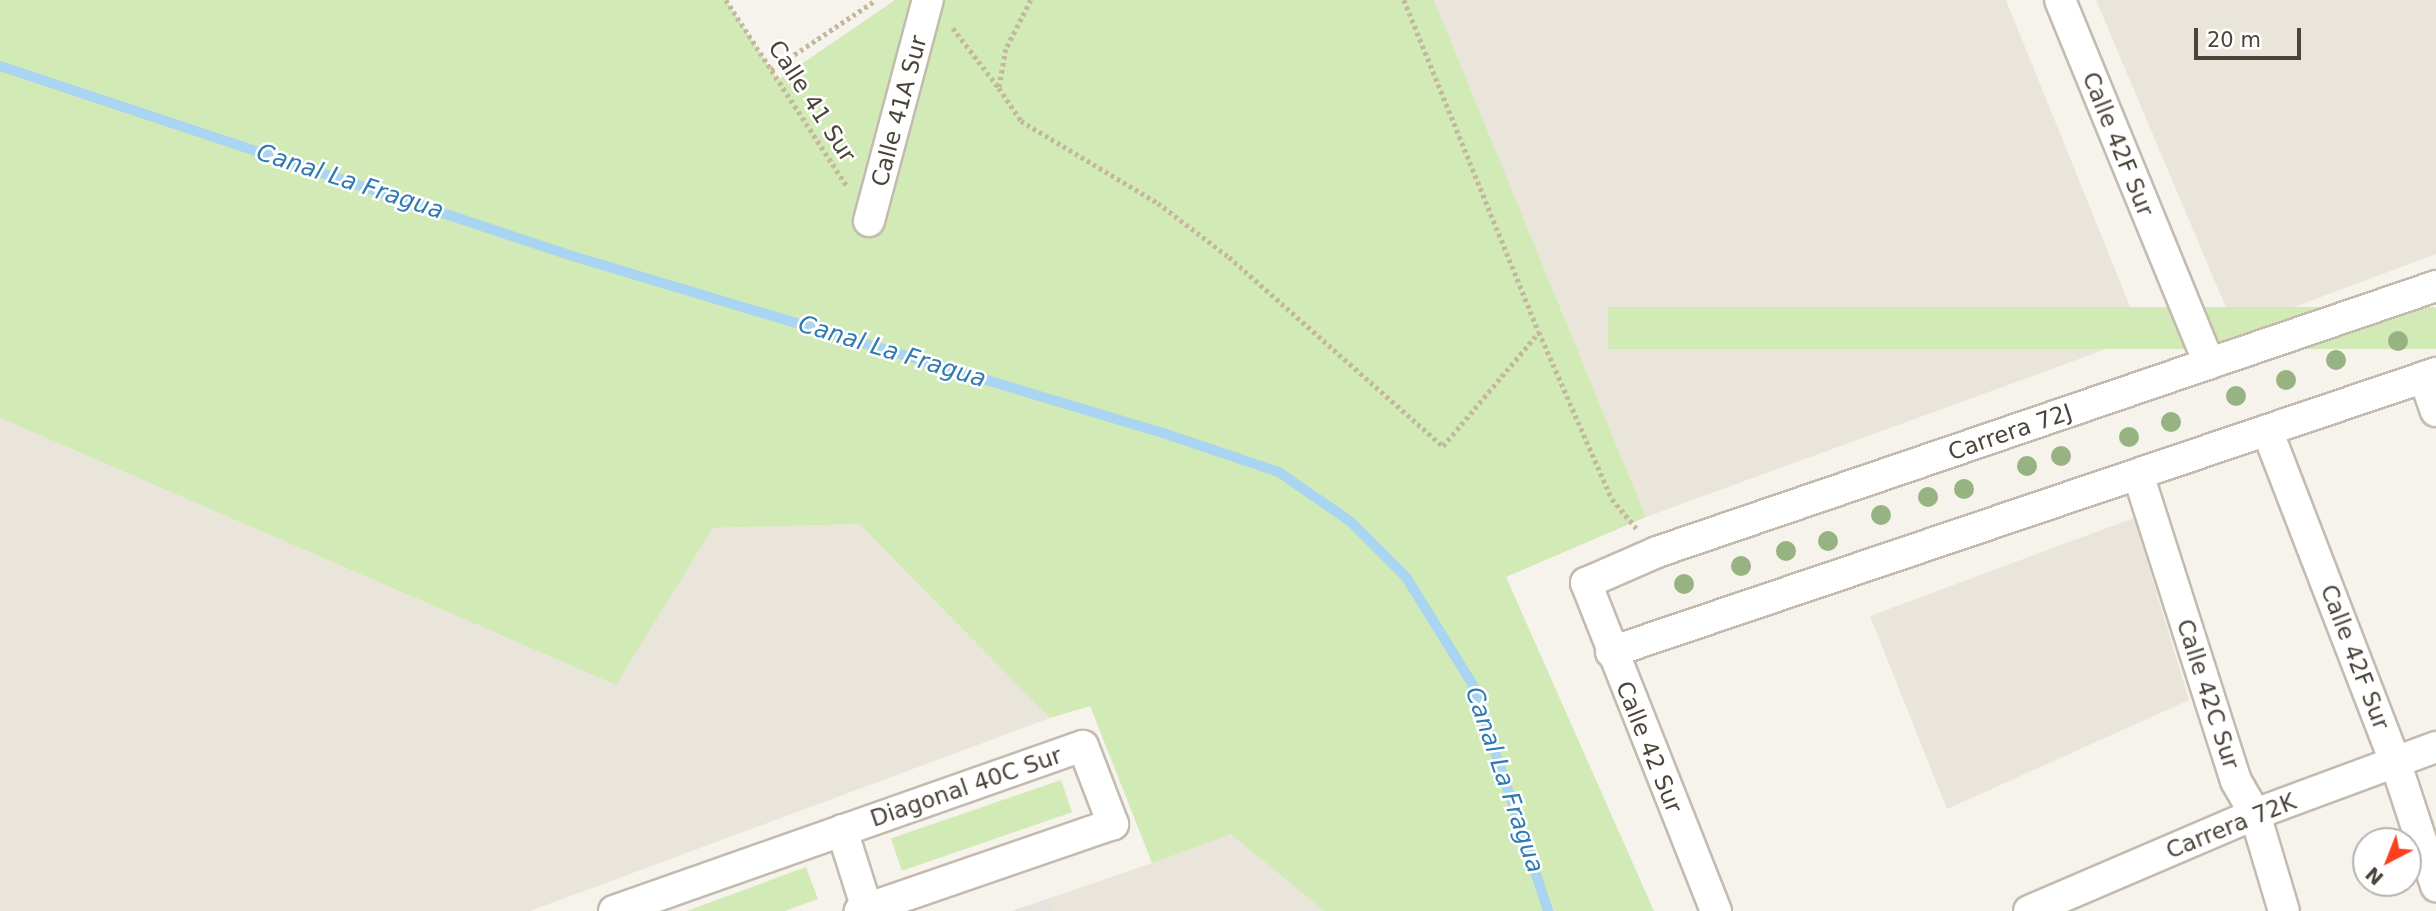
<!DOCTYPE html>
<html>
<head>
<meta charset="utf-8">
<style>
	body { margin:0 }
	#map { position:relative; width:2436px; height:911px; overflow:hidden; background:#f6f3ec; font-family:"DejaVu Sans",sans-serif }
	div>[style] { position:absolute }
	.residential>* { inset:0; background:#eae5da }
	.green>* { inset:0; background:#d2eab5; transform-origin:0 0 }
	.parking>* { inset:0; background:#e5e3e0 }
	.stream>* { height:10px; margin:-5px; padding:0 5px; transform-origin:5px; border-radius:5px; background:#a9d4f2 }
	.path>* { height:4.5px; margin-top:-2.25px; transform-origin:0; background:repeating-linear-gradient(90deg,#c4b79f 0 3.5px,transparent 0 7px) }
	.roads { filter:drop-shadow(2px 0 #c2bbae) drop-shadow(-2px 0 #c2bbae) drop-shadow(0 2px #c2bbae) drop-shadow(0 -2px #c2bbae) }
	.street>* { height:30px; margin:-15px; padding:0 15px; transform-origin:15px; border-radius:15px; background:#fff }
	.trees>* { width:20px; height:20px; margin:-10px; border-radius:50%; background:#97b381 }
	span { translate:-50% -50%; white-space:nowrap; text-align:center; line-height:1.15; -webkit-text-stroke:5px #fff; paint-order:stroke }
	.street-label { font-size:23px; color:#4b4439 }
	.water-label { font-size:24px; color:#2e7ab2; font-style:italic }
	.north { position:absolute; left:2352px; top:827px; width:70px; height:70px; box-sizing:border-box; background:#fff; border:2px solid #b7b4b0; border-radius:50%; rotate:222deg; font-size:19px; font-weight:700; line-height:28px; text-align:center; color:#4b4439 }
	.north::after { content:''; display:block; margin:auto; width:24px; height:32px; background:#fc3f1d; clip-path:polygon(50% 0,100% 100%,50% 72%,0 100%) }
	.scale { position:absolute; left:2194px; top:28px; width:107px; height:32px; box-sizing:border-box; border:4px solid #4b4439; border-top:0; padding-left:9px; font-size:21px; line-height:24px; white-space:nowrap; color:#4b4439; -webkit-text-stroke:5px #fff; paint-order:stroke }
</style>
</head>
<body>
<div id="map">
	<div class="residential">
		<i style="clip-path:polygon(1434px 0,2006px 0,2142px 336px,1646px 517px)"></i>
		<i style="clip-path:polygon(2096px 0,2436px 0,2436px 254px,2235px 329px)"></i>
		<i style="clip-path:polygon(0 418px,616px 685px,713px 528px,859px 524px,1050px 718px,530px 911px,0 911px)"></i>
		<i style="clip-path:polygon(2134px 518px,2189px 700px,1947px 809px,1870px 616px)"></i>
		<i style="clip-path:polygon(1231px 833px,1324px 911px,1012px 911px,1152px 863px)"></i>
	</div>
	<div class="green">
		<i style="clip-path:polygon(0 0,726px 0,778px 80px,895px 0,1434px 0,1646px 517px,1506px 577px,1654px 911px,1324px 911px,1231px 834px,1152px 863px,1090px 706px,1050px 718px,859px 524px,713px 528px,616px 685px,0 418px)"></i>
		<i style="left:2436px;top:307px;width:42px;height:828px;rotate:90deg"></i>
		<i style="left:1061px;top:780px;width:34px;height:180px;rotate:71deg"></i>
		<i style="clip-path:polygon(806px 867px,818px 899px,785px 911px,687px 911px)"></i>
	</div>
	<div class="parking">
		<i style="clip-path:polygon(1048px 899px,1052px 911px,1012px 911px)"></i>
	</div>
	<div class="stream">
		<i style="left:0;top:66px;width:600px;rotate:18.37deg"></i>
		<i style="left:569px;top:255px;width:620px;rotate:16.68deg"></i>
		<i style="left:1163px;top:433px;width:122px;rotate:18.6deg"></i>
		<i style="left:1279px;top:472px;width:88px;rotate:34.8deg"></i>
		<i style="left:1351px;top:522px;width:78px;rotate:45deg"></i>
		<i style="left:1406px;top:577px;width:127px;rotate:58.2deg"></i>
		<i style="left:1473px;top:685px;width:238px;rotate:71.6deg"></i>
	</div>
	<div class="path">
		<i style="left:726px;top:0;width:221px;rotate:57deg"></i>
		<i style="left:1031px;top:0;width:55px;rotate:117deg"></i>
		<i style="left:1006px;top:49px;width:40px;rotate:100deg"></i>
		<i style="left:999px;top:88px;width:40px;rotate:56deg"></i>
		<i style="left:1021px;top:121px;width:160px;rotate:30.9deg"></i>
		<i style="left:1158px;top:203px;width:89px;rotate:37.3deg"></i>
		<i style="left:1229px;top:257px;width:286px;rotate:41.5deg"></i>
		<i style="left:1443px;top:446px;width:149px;rotate:-49.9deg"></i>
		<i style="left:1539px;top:332px;width:182px;rotate:66.4deg"></i>
		<i style="left:1612px;top:499px;width:38px;rotate:50deg"></i>
		<i style="left:1404px;top:0;width:358px;rotate:67.9deg"></i>
		<i style="left:953px;top:28px;width:76px;rotate:52.5deg"></i>
		<i style="left:771px;top:70px;width:126px;rotate:-33.7deg"></i>
	</div>
	<div class="roads">
		<div class="street">
			<i style="left:2060px;top:0;width:393px;rotate:67.7deg"></i>
			<i style="left:869px;top:221px;width:229px;rotate:-75.1deg"></i>
			<i style="left:2424px;top:377px;width:36px;rotate:71deg"></i>
			<i style="left:2267px;top:430px;width:355px;rotate:68.9deg"></i>
			<i style="left:2395px;top:761px;width:132px;rotate:71.8deg"></i>
			<i style="left:2138px;top:474px;width:322px;rotate:72.3deg"></i>
			<i style="left:2236px;top:781px;width:38px;rotate:60deg"></i>
			<i style="left:2255px;top:814px;width:101px;rotate:73.4deg"></i>
			<i style="left:1611px;top:652px;width:871px;rotate:-18.68deg"></i>
			<i style="left:842px;top:830px;width:83px;rotate:72.4deg"></i>
			<i style="left:614px;top:911px;width:497px;rotate:-19.4deg"></i>
			<i style="left:1083px;top:746px;width:84px;rotate:69deg"></i>
			<i style="left:1113px;top:824px;width:268px;rotate:161deg"></i>
			<i style="left:1716px;top:911px;width:353px;rotate:-111.6deg"></i>
			<i style="left:1586px;top:583px;width:77px;rotate:-23.6deg"></i>
			<i style="left:1657px;top:552px;width:823px;rotate:-18.85deg"></i>
			<i style="left:2029px;top:911px;width:246px;rotate:-23.2deg"></i>
			<i style="left:2255px;top:814px;width:193px;rotate:-20.3deg"></i>
		</div>
	</div>
	<div class="trees">
		<i style="left:2398px;top:341px"></i>
		<i style="left:2336px;top:360px"></i>
		<i style="left:2286px;top:380px"></i>
		<i style="left:2236px;top:396px"></i>
		<i style="left:2171px;top:422px"></i>
		<i style="left:2129px;top:437px"></i>
		<i style="left:2061px;top:456px"></i>
		<i style="left:2027px;top:466px"></i>
		<i style="left:1964px;top:489px"></i>
		<i style="left:1928px;top:497px"></i>
		<i style="left:1881px;top:515px"></i>
		<i style="left:1828px;top:541px"></i>
		<i style="left:1786px;top:551px"></i>
		<i style="left:1741px;top:566px"></i>
		<i style="left:1684px;top:584px"></i>
	</div>
	<div class="street-label">
		<span style="left:812px;top:101px;rotate:57deg">Calle 41 Sur</span>
		<span style="left:899px;top:111px;rotate:-75deg">Calle 41A Sur</span>
		<span style="left:2118px;top:144px;rotate:68deg">Calle 42F Sur</span>
		<span style="left:2010px;top:432px;rotate:-19deg">Carrera 72J</span>
		<span style="left:2355px;top:657px;rotate:69deg">Calle 42F Sur</span>
		<span style="left:2208px;top:694px;rotate:72deg">Calle 42C Sur</span>
		<span style="left:1649px;top:747px;rotate:68deg">Calle 42 Sur</span>
		<span style="left:966px;top:787px;rotate:-19deg">Diagonal 40C Sur</span>
		<span style="left:2231px;top:826px;rotate:-22deg">Carrera 72K</span>
	</div>
	<div class="water-label">
		<span style="left:350px;top:182px;rotate:18deg">Canal La Fragua</span>
		<span style="left:892px;top:352px;rotate:17deg">Canal La Fragua</span>
		<span style="left:1504px;top:780px;rotate:71deg">Canal La Fragua</span>
	</div>
	<div class="north">N</div>
	<div class="scale">20 m</div>
</div>
</body>
</html>
